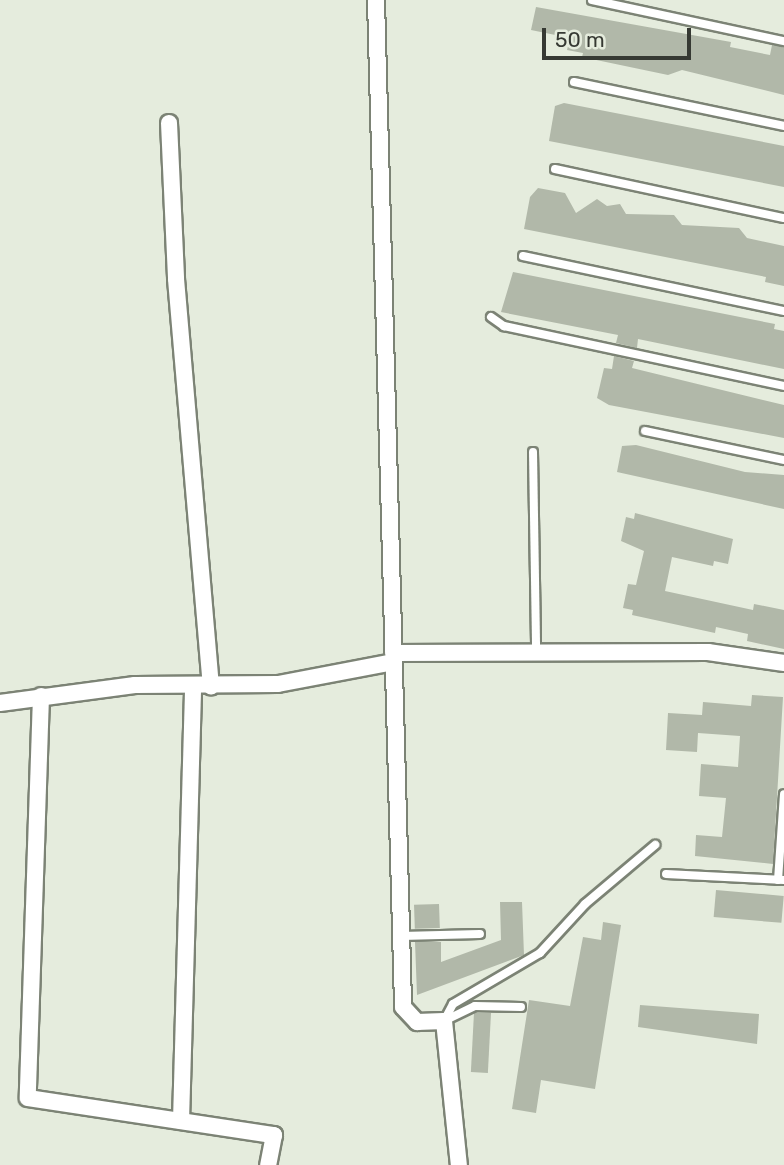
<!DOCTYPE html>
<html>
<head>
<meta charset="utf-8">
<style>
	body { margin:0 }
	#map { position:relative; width:784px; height:1165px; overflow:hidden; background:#e5ecdd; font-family:Rubik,sans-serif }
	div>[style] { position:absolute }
	.building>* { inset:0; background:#b1b8a9; transform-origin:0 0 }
	.roads { filter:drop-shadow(2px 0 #7c8375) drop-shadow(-2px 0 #7c8375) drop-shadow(0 2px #7c8375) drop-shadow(0 -2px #7c8375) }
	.lane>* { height:8px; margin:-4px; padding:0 4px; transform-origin:4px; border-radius:4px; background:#fff }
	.street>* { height:16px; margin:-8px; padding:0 8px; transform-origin:8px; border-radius:8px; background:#fff }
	span { translate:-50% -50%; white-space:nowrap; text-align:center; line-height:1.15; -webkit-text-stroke:7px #e5ecdd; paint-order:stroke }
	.scale { position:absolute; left:542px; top:28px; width:149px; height:32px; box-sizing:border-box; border:4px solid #363933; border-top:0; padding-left:9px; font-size:21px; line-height:24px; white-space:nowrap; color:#363933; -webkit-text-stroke:5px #e5ecdd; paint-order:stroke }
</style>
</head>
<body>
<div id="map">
	<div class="building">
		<i style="clip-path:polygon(536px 7px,731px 42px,730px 47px,770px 55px,772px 45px,784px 47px,784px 95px,682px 70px,668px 75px,582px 57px,583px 53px,567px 50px,570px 38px,531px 30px)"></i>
		<i style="clip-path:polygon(564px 103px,784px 146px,784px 187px,549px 141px,555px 106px)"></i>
		<i style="clip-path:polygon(538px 188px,565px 193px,576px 213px,597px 199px,607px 206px,620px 204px,626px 214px,674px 215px,682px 225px,739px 228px,747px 238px,784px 246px,784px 286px,765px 282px,766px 277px,524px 229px,530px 197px)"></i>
		<i style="clip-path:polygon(513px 272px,775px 324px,774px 329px,784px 331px,784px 369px,638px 339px,637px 348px,616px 343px,618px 335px,501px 312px)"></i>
		<i style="clip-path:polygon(614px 356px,634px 361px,632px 368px,784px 405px,784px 438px,609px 405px,597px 398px,604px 368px,612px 369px)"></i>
		<i style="clip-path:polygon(636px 445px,745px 472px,784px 475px,784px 509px,617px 472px,622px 446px)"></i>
		<i style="clip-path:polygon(635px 513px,733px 539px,728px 564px,714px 561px,713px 566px,672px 557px,665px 591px,753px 610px,754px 604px,784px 610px,784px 649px,747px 641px,748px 634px,716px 627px,715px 633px,632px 615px,633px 610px,623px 608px,628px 584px,636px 585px,644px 551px,621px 541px,626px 517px,634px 519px)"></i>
		<i style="clip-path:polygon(752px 695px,783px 697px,773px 864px,695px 856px,696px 835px,722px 837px,726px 798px,699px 796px,701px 764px,738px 767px,740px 736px,698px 733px,697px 752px,666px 750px,668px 713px,702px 715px,703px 702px,751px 706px)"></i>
		<i style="left:716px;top:890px;width:68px;height:27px;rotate:5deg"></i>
		<i style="clip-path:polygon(500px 902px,522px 902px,524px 955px,417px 995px,415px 942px,441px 942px,441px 962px,501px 940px)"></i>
		<i style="left:439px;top:904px;width:24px;height:25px;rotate:88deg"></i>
		<i style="clip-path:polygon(603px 922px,621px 925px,595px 1089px,541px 1080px,536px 1113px,512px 1109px,529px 1000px,570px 1006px,583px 937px,601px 940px)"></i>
		<i style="clip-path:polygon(640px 1005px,759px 1014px,757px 1044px,638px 1027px)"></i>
		<i style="left:491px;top:1013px;width:60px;height:17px;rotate:93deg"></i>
	</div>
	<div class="roads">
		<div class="lane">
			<i style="left:592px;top:0;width:196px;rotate:12.1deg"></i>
			<i style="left:574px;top:82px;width:215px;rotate:11.8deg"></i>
			<i style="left:555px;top:169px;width:234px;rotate:12.1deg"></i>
			<i style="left:523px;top:256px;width:267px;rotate:11.9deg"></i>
			<i style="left:491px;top:317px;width:16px;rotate:35deg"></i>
			<i style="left:504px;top:326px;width:286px;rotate:12.1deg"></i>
			<i style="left:645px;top:431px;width:142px;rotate:11.8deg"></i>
			<i style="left:533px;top:452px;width:199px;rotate:89.1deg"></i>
			<i style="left:666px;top:874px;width:118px;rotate:2.9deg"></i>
			<i style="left:778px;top:880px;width:86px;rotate:-86deg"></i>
			<i style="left:401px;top:936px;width:79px;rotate:-1.5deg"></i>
			<i style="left:444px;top:1021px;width:19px;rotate:-62deg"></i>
			<i style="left:453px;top:1004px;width:101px;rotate:-30.4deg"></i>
			<i style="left:540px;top:953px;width:67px;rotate:-47.4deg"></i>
			<i style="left:585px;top:904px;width:92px;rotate:-40.1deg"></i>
			<i style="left:444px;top:1021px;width:34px;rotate:-26deg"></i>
			<i style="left:475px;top:1006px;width:46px;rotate:1.2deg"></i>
		</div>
		<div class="street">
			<i style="left:376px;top:0;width:1007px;rotate:88.46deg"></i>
			<i style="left:403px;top:1007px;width:21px;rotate:47deg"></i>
			<i style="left:417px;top:1022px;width:27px;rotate:-2deg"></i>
			<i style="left:444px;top:1021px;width:145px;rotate:84.1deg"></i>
			<i style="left:169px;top:123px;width:156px;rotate:87.4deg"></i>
			<i style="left:176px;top:279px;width:409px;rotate:85.1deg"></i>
			<i style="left:393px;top:653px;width:315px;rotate:-0.2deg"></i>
			<i style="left:708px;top:652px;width:77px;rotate:8.2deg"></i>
			<i style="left:41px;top:696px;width:402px;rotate:91.9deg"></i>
			<i style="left:28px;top:1098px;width:249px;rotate:8.6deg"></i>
			<i style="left:274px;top:1135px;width:31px;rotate:101deg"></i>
			<i style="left:0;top:703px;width:136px;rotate:-7.6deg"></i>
			<i style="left:135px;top:685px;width:143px;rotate:-0.4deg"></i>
			<i style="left:278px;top:684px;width:117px;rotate:-10.8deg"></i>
			<i style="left:181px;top:1121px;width:436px;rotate:-88.4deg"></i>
		</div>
	</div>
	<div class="scale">50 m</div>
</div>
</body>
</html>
